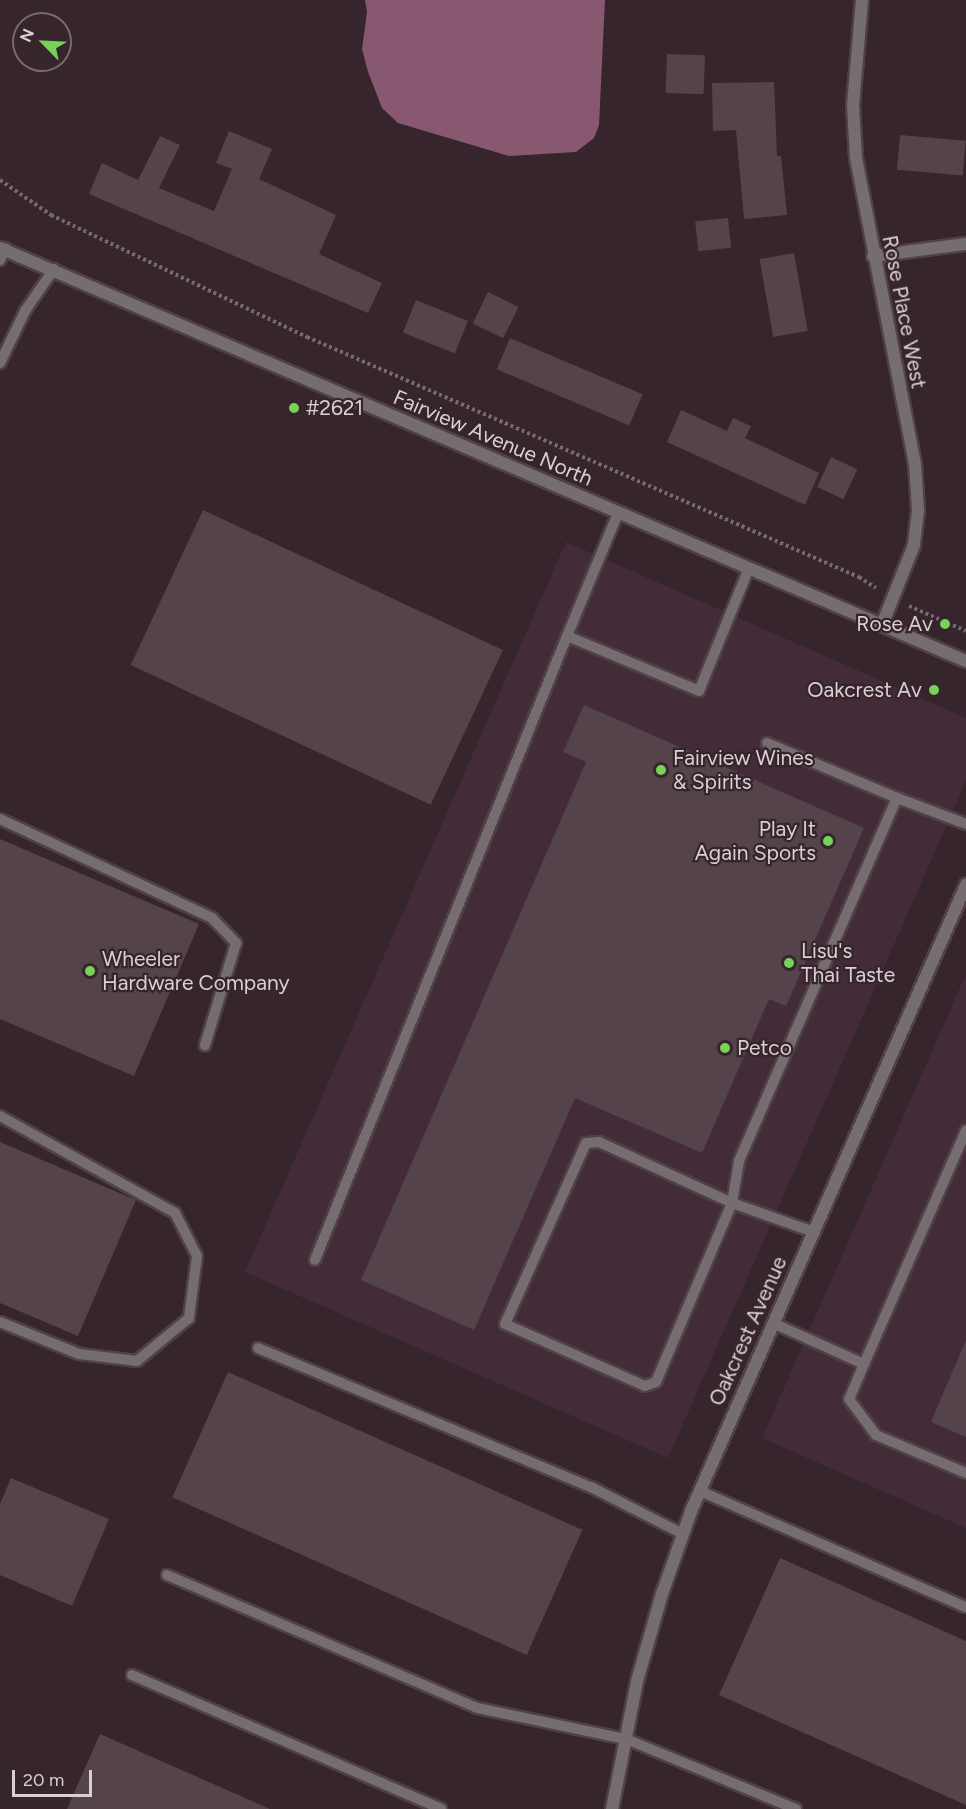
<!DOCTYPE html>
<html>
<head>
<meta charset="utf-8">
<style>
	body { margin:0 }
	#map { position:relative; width:966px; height:1809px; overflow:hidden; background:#36252d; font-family:Figtree,sans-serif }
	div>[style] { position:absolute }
	.built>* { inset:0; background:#432c37 }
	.water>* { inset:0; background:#87586f }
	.building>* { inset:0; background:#55434c; transform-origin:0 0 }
	.path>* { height:4px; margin-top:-2px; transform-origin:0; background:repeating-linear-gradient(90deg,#78696f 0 3px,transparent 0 6px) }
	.roads { filter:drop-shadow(2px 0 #504048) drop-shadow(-2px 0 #504048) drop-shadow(0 2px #504048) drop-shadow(0 -2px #504048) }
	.service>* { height:10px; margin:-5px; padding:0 5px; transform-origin:5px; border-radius:5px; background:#766d71 }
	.minor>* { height:12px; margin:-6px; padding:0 6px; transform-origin:6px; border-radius:6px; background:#766d71 }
	.tertiary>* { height:12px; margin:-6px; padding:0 6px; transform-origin:6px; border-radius:6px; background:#766d71 }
	.dots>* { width:16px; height:16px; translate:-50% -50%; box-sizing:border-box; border:3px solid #36252d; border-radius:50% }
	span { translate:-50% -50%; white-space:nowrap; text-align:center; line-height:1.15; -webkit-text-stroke:4.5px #36252d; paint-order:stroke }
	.street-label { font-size:21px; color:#dbcfd4 }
	.poi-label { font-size:21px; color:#dbcfd4 }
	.left { translate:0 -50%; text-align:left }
	.right { translate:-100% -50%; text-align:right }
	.north { position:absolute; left:12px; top:12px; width:60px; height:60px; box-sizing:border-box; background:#36252d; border:2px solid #786970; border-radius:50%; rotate:294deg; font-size:16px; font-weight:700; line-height:24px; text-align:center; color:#dbcfd4 }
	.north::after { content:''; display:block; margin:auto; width:21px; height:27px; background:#77d259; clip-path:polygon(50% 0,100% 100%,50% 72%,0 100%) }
	.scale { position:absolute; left:12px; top:1770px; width:80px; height:27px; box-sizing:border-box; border:3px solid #dbcfd4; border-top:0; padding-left:8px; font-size:18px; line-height:21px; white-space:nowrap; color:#dbcfd4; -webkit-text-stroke:4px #36252d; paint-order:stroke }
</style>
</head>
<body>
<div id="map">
	<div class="built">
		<i style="clip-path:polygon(566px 542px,966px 718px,966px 781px,668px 1458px,245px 1272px)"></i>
		<i style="clip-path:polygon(966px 974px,966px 1528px,762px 1438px)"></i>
	</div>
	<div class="water">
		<i style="clip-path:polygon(365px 0,605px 0,599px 125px,594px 138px,576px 152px,509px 156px,398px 123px,382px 108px,368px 72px,362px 49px,367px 12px)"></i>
	</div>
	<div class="building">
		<i style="left:667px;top:54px;width:38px;height:39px;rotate:2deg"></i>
		<i style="clip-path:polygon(774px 82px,777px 156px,781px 156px,787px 215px,744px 219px,736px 130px,713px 131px,712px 83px)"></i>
		<i style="clip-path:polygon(229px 131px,272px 149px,259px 179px,336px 215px,319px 254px,382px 283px,368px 313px,89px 194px,102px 163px,138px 180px,160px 136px,180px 145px,159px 188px,214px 211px,232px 169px,216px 163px)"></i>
		<i style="left:900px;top:135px;width:66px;height:35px;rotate:5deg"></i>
		<i style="left:728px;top:218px;width:30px;height:33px;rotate:84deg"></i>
		<i style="left:794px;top:253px;width:79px;height:35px;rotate:80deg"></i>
		<i style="left:488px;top:292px;width:34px;height:35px;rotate:26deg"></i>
		<i style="left:416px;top:300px;width:56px;height:35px;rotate:22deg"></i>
		<i style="left:510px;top:338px;width:144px;height:34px;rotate:23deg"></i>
		<i style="clip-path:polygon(681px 410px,727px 431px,733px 418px,751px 426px,745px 438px,819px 473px,805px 505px,667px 442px)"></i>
		<i style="left:831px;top:457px;width:29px;height:33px;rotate:25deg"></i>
		<i style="left:203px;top:510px;width:331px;height:171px;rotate:25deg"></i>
		<i style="clip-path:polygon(584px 705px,864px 828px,786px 1006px,769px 999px,702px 1153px,575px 1098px,474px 1330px,361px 1280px,586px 762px,563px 752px)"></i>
		<i style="clip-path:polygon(0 839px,199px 924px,134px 1076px,0 1019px)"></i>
		<i style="clip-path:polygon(0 1142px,136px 1200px,78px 1336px,0 1303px)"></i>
		<i style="clip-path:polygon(966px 1340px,966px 1437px,931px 1422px)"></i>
		<i style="left:228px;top:1372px;width:388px;height:137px;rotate:24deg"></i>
		<i style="clip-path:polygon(11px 1478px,109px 1519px,72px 1606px,0 1575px,0 1504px)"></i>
		<i style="clip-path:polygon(780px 1558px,966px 1641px,966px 1805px,719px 1695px)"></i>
		<i style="clip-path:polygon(100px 1734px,270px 1809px,67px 1809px)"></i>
	</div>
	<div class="path">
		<i style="left:0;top:180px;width:62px;rotate:34.5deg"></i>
		<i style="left:51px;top:215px;width:284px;rotate:25.5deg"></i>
		<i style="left:307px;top:337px;width:602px;rotate:23.5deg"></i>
		<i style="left:859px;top:577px;width:20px;rotate:33deg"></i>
		<i style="left:909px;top:606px;width:62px;rotate:23.7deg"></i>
	</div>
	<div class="roads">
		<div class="service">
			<i style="left:0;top:260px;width:13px;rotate:-63deg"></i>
			<i style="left:0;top:363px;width:58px;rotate:-64.3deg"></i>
			<i style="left:25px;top:311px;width:51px;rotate:-55.4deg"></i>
			<i style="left:618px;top:513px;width:133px;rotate:112.5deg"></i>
			<i style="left:567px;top:636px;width:143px;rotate:22.6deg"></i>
			<i style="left:699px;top:691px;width:133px;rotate:-67.9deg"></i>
			<i style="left:767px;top:743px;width:141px;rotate:22.9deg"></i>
			<i style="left:0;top:819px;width:234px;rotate:25deg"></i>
			<i style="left:212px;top:918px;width:35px;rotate:46deg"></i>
			<i style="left:236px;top:943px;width:107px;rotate:106.9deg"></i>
			<i style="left:0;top:1116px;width:200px;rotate:29deg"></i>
			<i style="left:175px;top:1213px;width:48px;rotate:62.9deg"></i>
			<i style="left:197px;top:1256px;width:63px;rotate:97.4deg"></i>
			<i style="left:189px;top:1318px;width:67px;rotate:140.4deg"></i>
			<i style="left:137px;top:1361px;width:58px;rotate:-173.1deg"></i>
			<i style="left:79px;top:1354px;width:85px;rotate:-157.9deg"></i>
			<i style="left:814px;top:1232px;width:87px;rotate:-160.5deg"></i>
			<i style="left:732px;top:1203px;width:194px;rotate:113deg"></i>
			<i style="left:656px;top:1382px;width:12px;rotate:160deg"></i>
			<i style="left:645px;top:1386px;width:153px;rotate:-156.1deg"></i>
			<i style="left:505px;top:1324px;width:198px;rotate:-65.9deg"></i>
			<i style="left:586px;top:1143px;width:13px;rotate:-4deg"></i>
			<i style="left:599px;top:1142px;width:146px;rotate:24.6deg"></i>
			<i style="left:732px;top:1203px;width:43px;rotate:-80.5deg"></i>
			<i style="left:739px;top:1161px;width:396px;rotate:-66.5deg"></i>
			<i style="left:897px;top:798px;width:74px;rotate:20.6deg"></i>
			<i style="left:315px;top:1260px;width:673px;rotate:-68.01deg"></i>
			<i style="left:773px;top:1323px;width:100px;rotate:24.3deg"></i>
			<i style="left:864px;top:1364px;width:38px;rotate:113deg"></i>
			<i style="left:849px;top:1399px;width:45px;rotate:53.1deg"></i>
			<i style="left:876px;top:1435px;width:98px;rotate:22.9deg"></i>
			<i style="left:258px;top:1348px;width:361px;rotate:22.7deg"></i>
			<i style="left:591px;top:1487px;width:103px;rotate:27.1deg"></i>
			<i style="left:864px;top:1364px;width:255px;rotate:-66.4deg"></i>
			<i style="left:700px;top:1491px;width:290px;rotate:23.6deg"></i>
			<i style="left:167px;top:1575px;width:337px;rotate:23.2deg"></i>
			<i style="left:477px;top:1708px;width:152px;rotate:11.8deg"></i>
			<i style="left:626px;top:1739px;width:184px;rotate:22.4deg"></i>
			<i style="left:132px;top:1675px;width:337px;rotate:23.4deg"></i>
		</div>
		<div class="minor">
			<i style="left:862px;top:0;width:105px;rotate:94.9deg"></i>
			<i style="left:853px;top:105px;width:53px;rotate:86.8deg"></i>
			<i style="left:856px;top:158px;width:311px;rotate:79.1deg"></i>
			<i style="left:915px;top:463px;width:48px;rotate:86.4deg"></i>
			<i style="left:918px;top:511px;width:34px;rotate:97deg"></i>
			<i style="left:914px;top:545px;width:86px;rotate:111.8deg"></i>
			<i style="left:873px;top:256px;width:94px;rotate:-7.4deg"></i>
		</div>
		<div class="tertiary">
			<i style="left:0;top:248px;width:1051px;rotate:23.15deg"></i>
			<i style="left:612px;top:1809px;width:130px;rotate:-78.9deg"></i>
			<i style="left:637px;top:1681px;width:91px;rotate:-74deg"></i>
			<i style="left:662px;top:1594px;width:90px;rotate:-70.6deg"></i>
			<i style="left:692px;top:1509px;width:682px;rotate:-66.29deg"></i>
		</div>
	</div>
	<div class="dots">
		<i style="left:294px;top:408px;background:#77d259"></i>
		<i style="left:945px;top:624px;background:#77d259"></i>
		<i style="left:934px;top:690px;background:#77d259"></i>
		<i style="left:661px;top:770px;background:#77d259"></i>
		<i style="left:828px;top:841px;background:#77d259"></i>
		<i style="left:789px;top:963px;background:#77d259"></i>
		<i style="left:90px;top:971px;background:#77d259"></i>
		<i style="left:725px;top:1048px;background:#77d259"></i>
	</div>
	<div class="street-label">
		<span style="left:904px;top:312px;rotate:79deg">Rose Place West</span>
		<span style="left:493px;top:438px;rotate:23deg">Fairview Avenue North</span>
		<span style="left:748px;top:1331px;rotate:-66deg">Oakcrest Avenue</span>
	</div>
	<div class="poi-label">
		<span class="left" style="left:306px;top:408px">#2621</span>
		<span class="right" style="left:933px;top:624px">Rose Av</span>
		<span class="right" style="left:922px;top:690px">Oakcrest Av</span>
		<span class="left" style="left:673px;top:770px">Fairview Wines<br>&amp; Spirits</span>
		<span class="right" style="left:816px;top:841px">Play It<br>Again Sports</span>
		<span class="left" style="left:801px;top:963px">Lisu's<br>Thai Taste</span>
		<span class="left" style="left:102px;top:971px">Wheeler<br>Hardware Company</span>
		<span class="left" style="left:737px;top:1048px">Petco</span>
	</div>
	<div class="north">N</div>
	<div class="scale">20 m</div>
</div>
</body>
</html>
